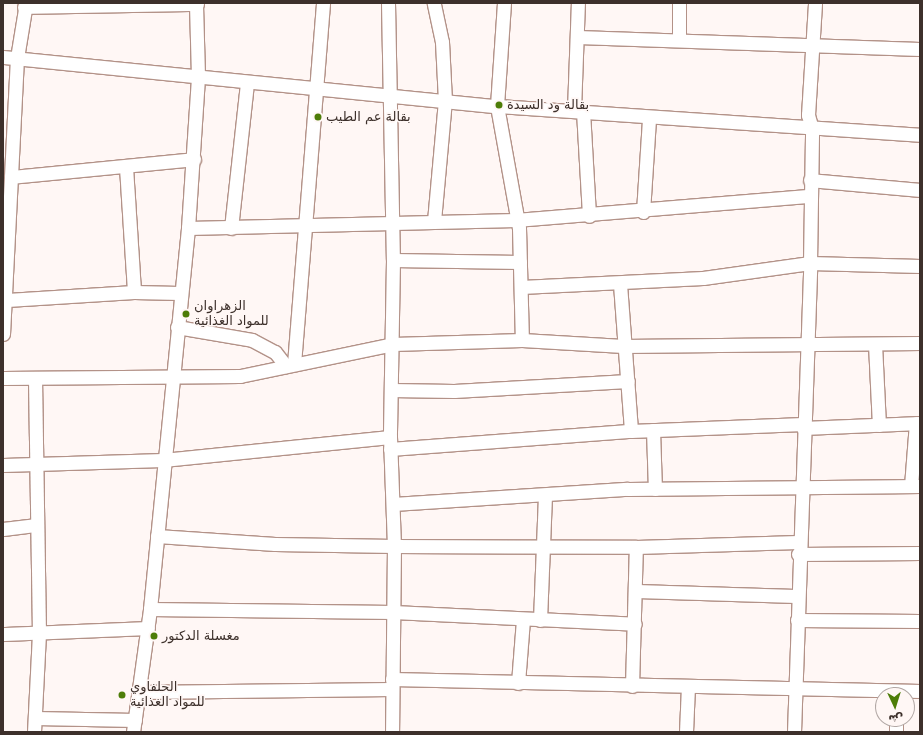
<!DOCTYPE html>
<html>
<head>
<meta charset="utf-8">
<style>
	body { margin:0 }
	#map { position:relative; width:923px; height:735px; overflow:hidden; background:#fff7f5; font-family:"DejaVu Sans","Noto Sans Arabic",sans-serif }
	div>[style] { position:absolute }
	.roads { filter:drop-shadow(1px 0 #b39288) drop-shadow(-1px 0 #b39288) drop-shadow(0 1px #b39288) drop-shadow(0 -1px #b39288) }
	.minor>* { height:13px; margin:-6.5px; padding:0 6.5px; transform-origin:6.5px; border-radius:6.5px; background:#fff }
	.dots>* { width:11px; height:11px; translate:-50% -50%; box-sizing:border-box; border:2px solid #fff7f5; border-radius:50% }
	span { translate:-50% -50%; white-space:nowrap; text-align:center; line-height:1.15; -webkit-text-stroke:3px #fff7f5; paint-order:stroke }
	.poi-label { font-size:13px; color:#3d302b }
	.left { translate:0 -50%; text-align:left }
	.frame { position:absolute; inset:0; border:4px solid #3d302b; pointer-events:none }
	.north { position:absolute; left:875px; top:687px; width:40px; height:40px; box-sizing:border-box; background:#fff7f5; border:1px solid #b1a7a4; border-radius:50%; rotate:176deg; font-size:11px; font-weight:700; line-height:16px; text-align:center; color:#3d302b }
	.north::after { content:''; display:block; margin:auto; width:14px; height:18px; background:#4d7d08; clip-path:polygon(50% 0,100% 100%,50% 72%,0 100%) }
</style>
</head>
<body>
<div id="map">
	<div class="roads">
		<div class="minor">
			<i style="left:388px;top:3px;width:257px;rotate:88.9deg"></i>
			<i style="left:393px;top:260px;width:177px;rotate:91deg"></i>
			<i style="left:390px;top:437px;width:109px;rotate:87.9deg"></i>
			<i style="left:394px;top:546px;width:186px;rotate:90.6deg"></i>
			<i style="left:504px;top:3px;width:103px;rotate:93.9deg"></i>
			<i style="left:497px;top:106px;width:124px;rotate:79.8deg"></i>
			<i style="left:519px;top:228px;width:112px;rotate:88.5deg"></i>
			<i style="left:679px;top:3px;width:36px;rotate:90deg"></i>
			<i style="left:24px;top:7px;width:173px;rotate:-1deg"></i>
			<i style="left:577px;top:37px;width:343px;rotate:2deg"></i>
			<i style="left:3px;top:57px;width:496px;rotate:5.7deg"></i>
			<i style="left:497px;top:106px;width:424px;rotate:3.9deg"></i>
			<i style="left:574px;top:110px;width:107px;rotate:-87.9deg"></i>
			<i style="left:583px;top:111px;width:105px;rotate:86.7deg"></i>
			<i style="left:126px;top:167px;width:125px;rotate:86.3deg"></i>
			<i style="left:11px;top:177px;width:184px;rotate:-5.6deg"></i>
			<i style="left:810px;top:180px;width:110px;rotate:5.2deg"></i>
			<i style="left:643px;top:212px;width:94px;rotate:-86.3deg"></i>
			<i style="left:434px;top:221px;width:121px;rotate:-84.8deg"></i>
			<i style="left:445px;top:101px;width:59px;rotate:-92.9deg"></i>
			<i style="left:442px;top:42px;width:40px;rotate:-102deg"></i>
			<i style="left:188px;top:228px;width:328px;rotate:-1.4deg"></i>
			<i style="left:516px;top:220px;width:295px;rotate:-4.7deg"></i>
			<i style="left:231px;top:228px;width:147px;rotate:-83.7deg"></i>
			<i style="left:393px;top:260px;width:127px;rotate:0.9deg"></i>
			<i style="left:620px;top:284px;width:147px;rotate:85.7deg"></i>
			<i style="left:521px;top:287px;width:182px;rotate:-2.8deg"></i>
			<i style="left:703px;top:278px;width:108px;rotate:-8deg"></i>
			<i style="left:810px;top:263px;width:110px;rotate:1.6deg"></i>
			<i style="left:7px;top:300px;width:127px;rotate:-3.6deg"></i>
			<i style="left:134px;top:292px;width:45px;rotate:1.3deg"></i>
			<i style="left:177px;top:327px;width:76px;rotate:9.8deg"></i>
			<i style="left:252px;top:340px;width:26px;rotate:28deg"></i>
			<i style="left:275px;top:352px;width:18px;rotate:52deg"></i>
			<i style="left:3px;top:334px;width:276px;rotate:-87.1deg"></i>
			<i style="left:17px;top:58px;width:56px;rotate:-80.7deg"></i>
			<i style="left:875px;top:344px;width:81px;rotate:87.2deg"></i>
			<i style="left:294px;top:364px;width:362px;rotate:-85.4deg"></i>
			<i style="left:3px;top:378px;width:237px;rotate:-0.5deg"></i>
			<i style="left:240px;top:376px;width:156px;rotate:-11.8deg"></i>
			<i style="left:393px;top:344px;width:129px;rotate:-1.8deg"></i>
			<i style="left:522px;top:340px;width:101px;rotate:3.4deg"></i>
			<i style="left:623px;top:346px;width:297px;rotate:-0.6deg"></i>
			<i style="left:391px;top:390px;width:63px;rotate:0.9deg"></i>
			<i style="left:454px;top:391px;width:174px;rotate:-3.3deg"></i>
			<i style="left:803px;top:428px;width:117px;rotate:-2.4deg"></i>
			<i style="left:653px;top:430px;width:59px;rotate:88.1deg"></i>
			<i style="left:390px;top:449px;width:242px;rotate:-4.3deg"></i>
			<i style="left:631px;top:431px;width:172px;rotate:-2.3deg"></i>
			<i style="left:3px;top:465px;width:160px;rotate:-1.8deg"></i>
			<i style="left:163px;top:460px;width:228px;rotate:-5.8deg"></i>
			<i style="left:911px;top:486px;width:63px;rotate:-85.5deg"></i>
			<i style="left:393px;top:504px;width:235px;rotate:-3.7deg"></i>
			<i style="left:628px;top:489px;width:292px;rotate:-0.6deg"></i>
			<i style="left:3px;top:529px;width:34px;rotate:-7deg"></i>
			<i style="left:157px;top:536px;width:118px;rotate:3.9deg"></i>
			<i style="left:275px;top:544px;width:119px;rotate:1deg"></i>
			<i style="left:394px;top:546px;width:242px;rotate:0.2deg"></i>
			<i style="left:636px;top:547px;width:162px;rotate:-1.8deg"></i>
			<i style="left:798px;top:554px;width:122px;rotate:-0.5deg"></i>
			<i style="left:635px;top:591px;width:162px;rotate:1.8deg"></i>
			<i style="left:150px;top:609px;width:243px;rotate:0.7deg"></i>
			<i style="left:393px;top:612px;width:242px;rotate:2.8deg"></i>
			<i style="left:540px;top:620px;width:125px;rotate:-87.7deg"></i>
			<i style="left:797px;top:620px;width:123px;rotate:0.5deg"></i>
			<i style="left:3px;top:634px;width:145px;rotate:-2.4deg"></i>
			<i style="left:392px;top:679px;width:528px;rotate:1.3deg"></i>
			<i style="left:518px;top:683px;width:63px;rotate:-85.5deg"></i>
			<i style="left:632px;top:686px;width:139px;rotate:-88.4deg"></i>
			<i style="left:140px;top:692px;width:251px;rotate:-0.7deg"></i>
			<i style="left:35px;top:718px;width:100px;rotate:1.1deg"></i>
			<i style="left:34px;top:732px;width:99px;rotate:-87.1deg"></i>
			<i style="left:39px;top:633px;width:255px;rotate:-90.9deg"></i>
			<i style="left:133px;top:732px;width:124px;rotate:-82.1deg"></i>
			<i style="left:150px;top:609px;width:383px;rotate:-84.3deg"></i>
			<i style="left:188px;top:228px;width:152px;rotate:-86.2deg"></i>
			<i style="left:198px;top:76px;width:73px;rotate:-91.6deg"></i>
			<i style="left:686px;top:732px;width:45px;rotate:-87.5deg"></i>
			<i style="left:794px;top:732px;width:469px;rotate:-88deg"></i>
			<i style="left:810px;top:263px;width:134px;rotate:-89.1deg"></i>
			<i style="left:812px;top:129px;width:15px;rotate:-106deg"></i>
			<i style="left:808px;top:115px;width:112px;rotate:-86.4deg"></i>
			<i style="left:896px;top:732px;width:13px;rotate:-90deg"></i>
		</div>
	</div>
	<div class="dots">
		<i style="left:499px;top:105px;background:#4d7d08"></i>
		<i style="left:318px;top:117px;background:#4d7d08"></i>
		<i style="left:186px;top:314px;background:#4d7d08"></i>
		<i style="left:154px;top:636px;background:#4d7d08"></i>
		<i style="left:122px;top:695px;background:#4d7d08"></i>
	</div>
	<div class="poi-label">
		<span class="left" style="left:507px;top:105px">بقالة ود السيدة</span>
		<span class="left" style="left:326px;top:117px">بقالة عم الطيب</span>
		<span class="left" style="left:194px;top:314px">الزهراوان<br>للمواد الغذائية</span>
		<span class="left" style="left:162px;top:636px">مغسلة الدكتور</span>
		<span class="left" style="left:130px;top:695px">الحلفاوي<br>للمواد الغذائية</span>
	</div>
	<div class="frame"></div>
	<div class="north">ش</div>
</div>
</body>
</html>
